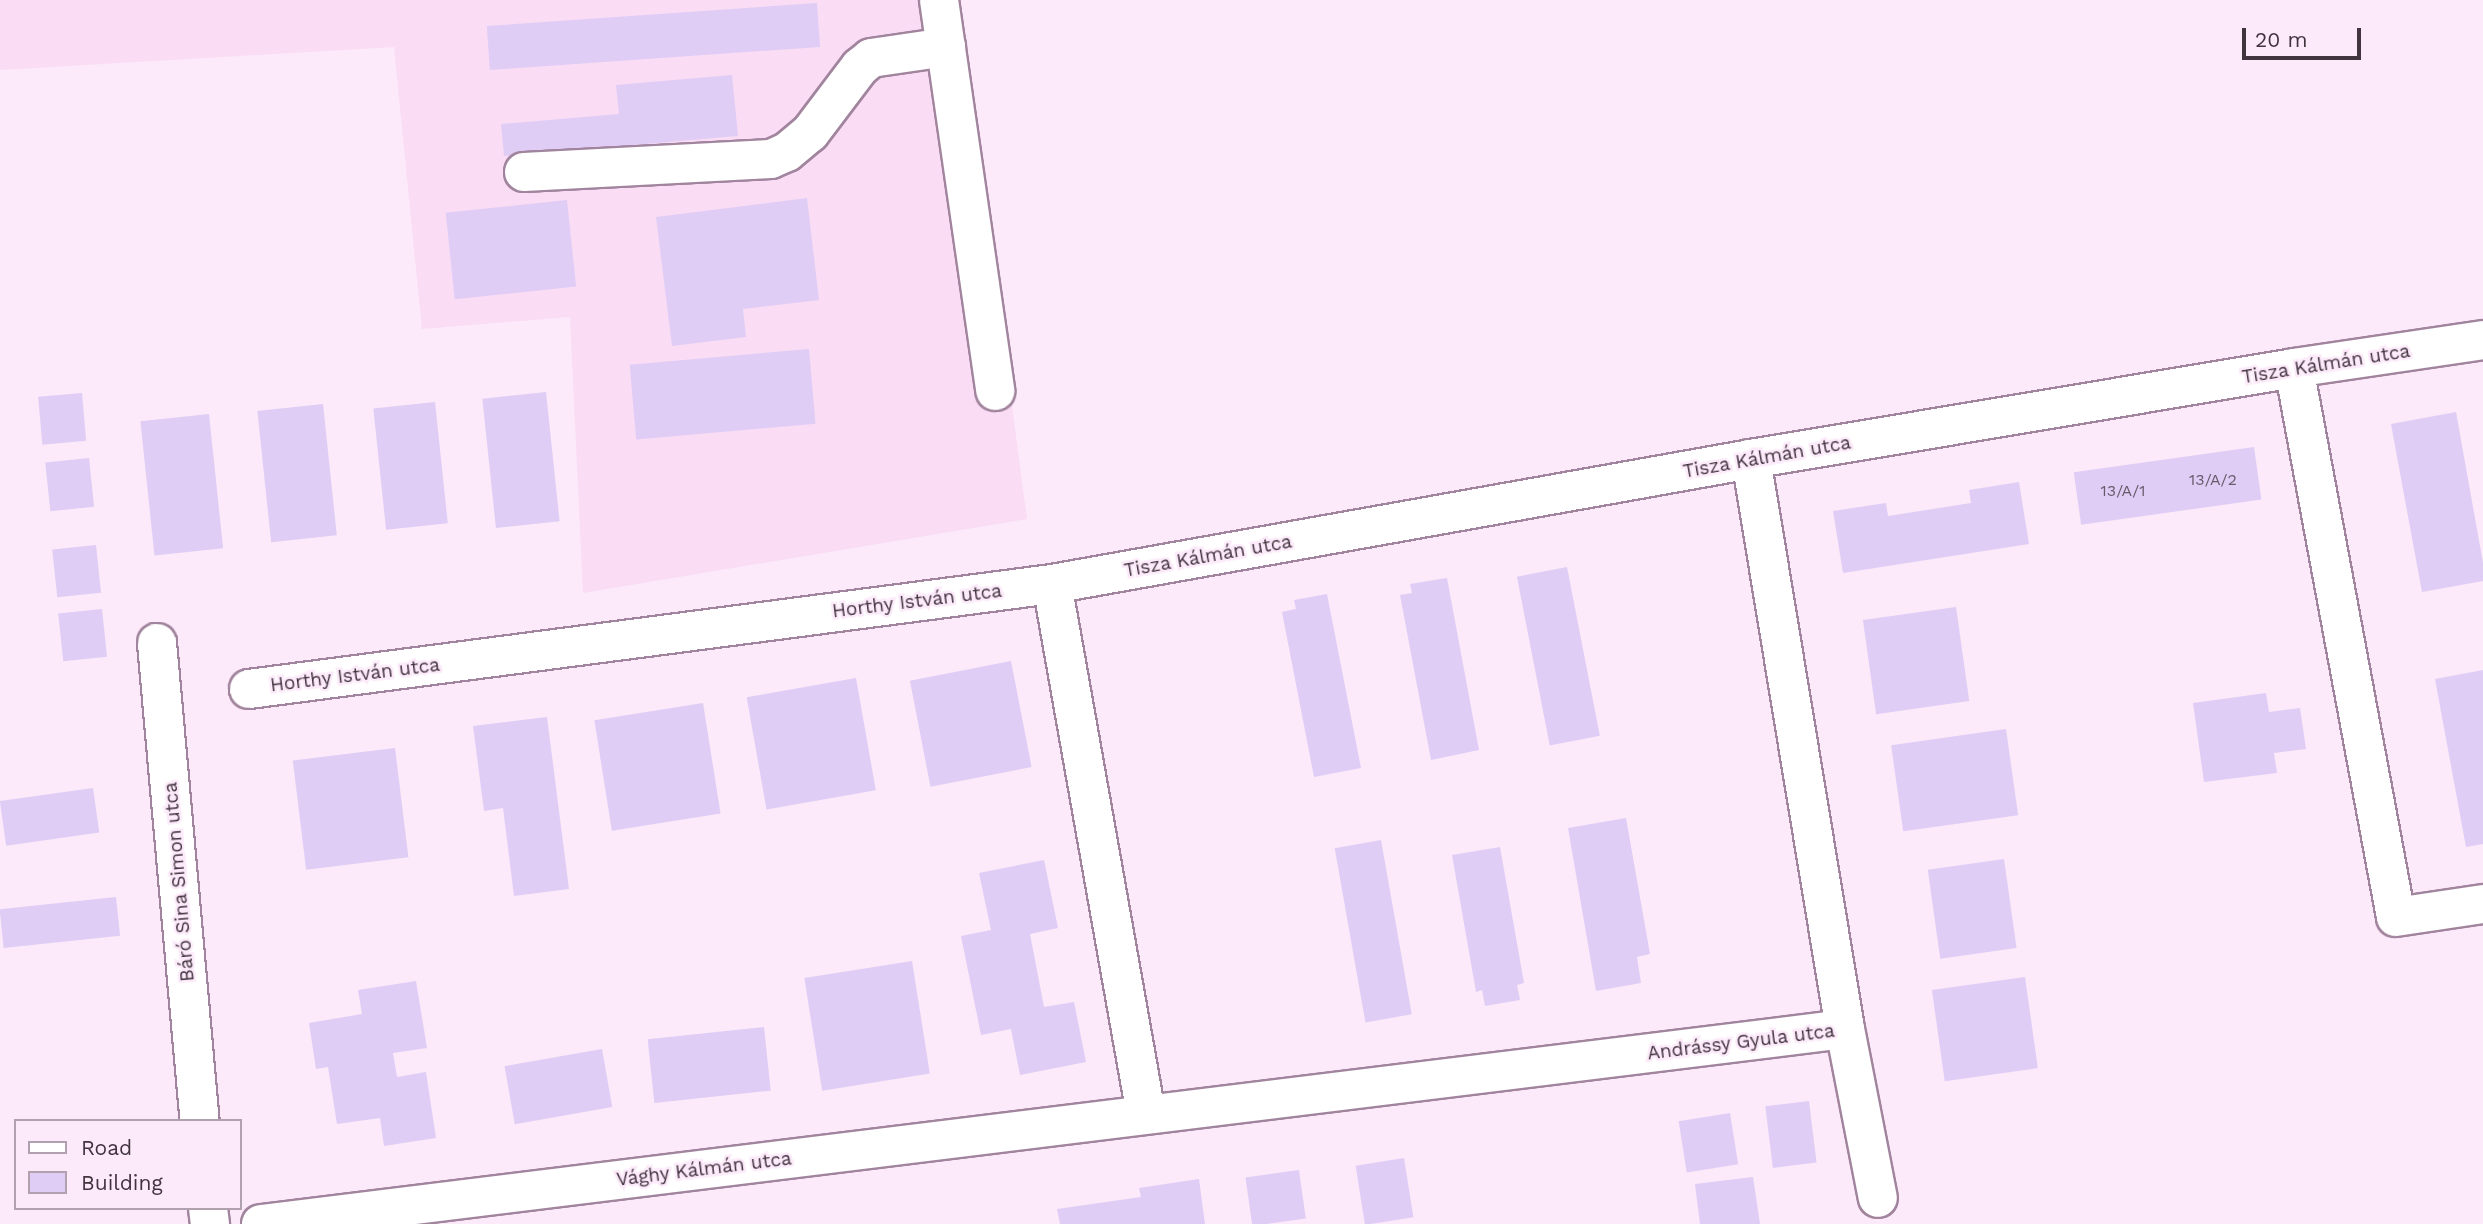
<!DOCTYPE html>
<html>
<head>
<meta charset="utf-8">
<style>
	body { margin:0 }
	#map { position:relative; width:2483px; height:1224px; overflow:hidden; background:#fce9f9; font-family:"Work Sans",sans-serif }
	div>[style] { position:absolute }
	.built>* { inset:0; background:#fadcf5 }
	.building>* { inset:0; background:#e0cdf5; transform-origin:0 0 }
	.roads { filter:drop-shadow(2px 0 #a1849d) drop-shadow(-2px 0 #a1849d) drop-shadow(0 2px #a1849d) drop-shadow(0 -2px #a1849d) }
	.minor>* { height:38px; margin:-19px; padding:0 19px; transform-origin:19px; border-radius:19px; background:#fff }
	span { translate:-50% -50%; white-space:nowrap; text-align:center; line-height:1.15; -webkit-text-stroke:5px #fce9f9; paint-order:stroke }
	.number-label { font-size:16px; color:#695a6c }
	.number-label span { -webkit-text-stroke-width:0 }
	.street-label { font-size:19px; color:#41343f }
	.legend { position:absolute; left:14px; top:1119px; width:228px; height:91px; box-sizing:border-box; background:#fce9f9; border:2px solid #b1a1af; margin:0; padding:9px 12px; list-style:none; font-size:21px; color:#41343f }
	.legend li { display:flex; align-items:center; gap:14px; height:35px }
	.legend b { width:35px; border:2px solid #b1a1af }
	.scale { position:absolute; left:2242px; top:28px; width:119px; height:32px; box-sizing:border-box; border:4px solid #41343f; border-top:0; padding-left:9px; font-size:21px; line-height:24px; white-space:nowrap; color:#41343f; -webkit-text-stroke:5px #fce9f9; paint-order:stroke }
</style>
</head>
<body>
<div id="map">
	<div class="built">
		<i style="clip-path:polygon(0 0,958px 0,1027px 519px,583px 593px,570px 317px,422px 329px,394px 47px,0 70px)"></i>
	</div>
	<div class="building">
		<i style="left:817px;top:3px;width:44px;height:331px;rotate:86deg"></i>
		<i style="clip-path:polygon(732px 75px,738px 136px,504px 156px,501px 124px,619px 114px,616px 85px)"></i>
		<i style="clip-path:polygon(807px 198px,819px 300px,743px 309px,746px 337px,672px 346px,656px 217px)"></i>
		<i style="left:567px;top:200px;width:87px;height:122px;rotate:84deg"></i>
		<i style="left:809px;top:349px;width:75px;height:180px;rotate:85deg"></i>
		<i style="left:546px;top:392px;width:130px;height:64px;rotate:84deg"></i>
		<i style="left:82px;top:393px;width:48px;height:44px;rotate:85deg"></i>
		<i style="left:435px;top:402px;width:122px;height:62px;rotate:84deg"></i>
		<i style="left:323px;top:404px;width:132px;height:66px;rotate:84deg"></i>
		<i style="clip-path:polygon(2456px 412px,2483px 563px,2483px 581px,2422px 592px,2391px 424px)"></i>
		<i style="left:209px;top:414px;width:135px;height:69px;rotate:84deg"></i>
		<i style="left:2254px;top:447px;width:53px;height:182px;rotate:82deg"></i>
		<i style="left:89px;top:458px;width:49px;height:44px;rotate:84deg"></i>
		<i style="clip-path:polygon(2019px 482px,2029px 544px,1843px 573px,1833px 511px,1886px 503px,1888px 516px,1971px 503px,1969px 490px)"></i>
		<i style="left:96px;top:545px;width:48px;height:44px;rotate:84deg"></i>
		<i style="left:1567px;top:567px;width:172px;height:51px;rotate:79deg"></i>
		<i style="clip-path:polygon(1447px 578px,1479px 750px,1431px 760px,1400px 595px,1412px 593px,1410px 584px)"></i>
		<i style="clip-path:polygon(1327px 594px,1361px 768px,1314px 777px,1282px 612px,1296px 609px,1294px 600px)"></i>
		<i style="left:1956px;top:607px;width:95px;height:94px;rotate:82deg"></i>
		<i style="left:102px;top:609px;width:48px;height:44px;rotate:84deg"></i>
		<i style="left:1011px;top:661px;width:108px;height:103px;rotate:79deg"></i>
		<i style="clip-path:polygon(2483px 670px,2483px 844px,2466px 847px,2435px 679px)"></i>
		<i style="left:856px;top:678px;width:114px;height:111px;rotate:80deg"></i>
		<i style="clip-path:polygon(2266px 693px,2269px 712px,2300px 708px,2306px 749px,2274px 753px,2277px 773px,2204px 782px,2193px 703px)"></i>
		<i style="left:703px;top:703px;width:112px;height:110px;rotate:81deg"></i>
		<i style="clip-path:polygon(547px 717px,569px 889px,514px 896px,503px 808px,484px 811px,473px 726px)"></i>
		<i style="left:2006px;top:729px;width:87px;height:116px;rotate:82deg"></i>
		<i style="left:395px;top:748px;width:110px;height:103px;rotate:83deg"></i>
		<i style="left:93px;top:788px;width:45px;height:94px;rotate:82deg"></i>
		<i style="clip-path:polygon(1626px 818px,1650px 954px,1637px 957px,1641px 983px,1596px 991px,1568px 828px)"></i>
		<i style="left:1381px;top:840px;width:177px;height:47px;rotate:80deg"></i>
		<i style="clip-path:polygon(1500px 847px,1524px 983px,1517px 985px,1520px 1000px,1485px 1006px,1482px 990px,1476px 992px,1452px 855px)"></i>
		<i style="left:2004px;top:859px;width:90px;height:77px;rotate:82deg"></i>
		<i style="clip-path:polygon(1044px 860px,1058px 928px,1030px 934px,1044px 1007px,1074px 1002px,1086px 1062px,1020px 1075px,1011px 1029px,981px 1035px,961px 936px,991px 930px,979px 873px)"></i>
		<i style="left:116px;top:897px;width:39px;height:117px;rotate:84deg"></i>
		<i style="left:912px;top:961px;width:114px;height:109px;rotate:81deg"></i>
		<i style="left:2025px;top:977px;width:92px;height:94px;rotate:82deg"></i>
		<i style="clip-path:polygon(416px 981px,427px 1048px,393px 1053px,397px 1077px,426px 1072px,436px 1138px,384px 1146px,380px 1118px,337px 1124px,328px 1067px,316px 1069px,309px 1023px,362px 1014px,358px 990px)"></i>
		<i style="left:764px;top:1027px;width:64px;height:117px;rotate:84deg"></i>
		<i style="left:602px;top:1049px;width:59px;height:99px;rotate:80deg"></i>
		<i style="left:1809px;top:1101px;width:62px;height:44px;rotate:83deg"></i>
		<i style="left:1730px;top:1113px;width:52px;height:52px;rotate:81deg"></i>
		<i style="left:1404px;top:1158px;width:60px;height:49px;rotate:81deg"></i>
		<i style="left:1299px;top:1170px;width:49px;height:54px;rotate:82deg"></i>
		<i style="clip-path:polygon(1753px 1177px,1760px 1224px,1700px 1224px,1695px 1184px)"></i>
		<i style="clip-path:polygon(1199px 1179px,1205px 1224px,1060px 1224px,1057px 1209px,1141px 1197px,1139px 1188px)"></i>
	</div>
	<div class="roads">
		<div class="minor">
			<i style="left:939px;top:0;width:395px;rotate:81.8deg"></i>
			<i style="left:524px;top:172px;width:247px;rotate:-3deg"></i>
			<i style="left:771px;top:159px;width:17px;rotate:-24deg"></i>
			<i style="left:787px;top:152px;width:30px;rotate:-40deg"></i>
			<i style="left:810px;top:133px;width:83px;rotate:-52.9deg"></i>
			<i style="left:860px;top:67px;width:14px;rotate:-39deg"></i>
			<i style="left:871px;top:58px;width:76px;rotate:-8.3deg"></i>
			<i style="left:2294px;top:368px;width:558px;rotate:79.47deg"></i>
			<i style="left:2396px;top:917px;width:88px;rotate:-8.5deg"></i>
			<i style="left:1052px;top:584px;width:710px;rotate:-10.14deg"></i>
			<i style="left:1751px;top:459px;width:551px;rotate:-9.51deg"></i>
			<i style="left:2294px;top:368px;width:191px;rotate:-8.4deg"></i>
			<i style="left:157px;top:643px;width:480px;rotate:84.9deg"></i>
			<i style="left:249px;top:689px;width:810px;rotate:-7.45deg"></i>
			<i style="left:1052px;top:584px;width:538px;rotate:79.94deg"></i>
			<i style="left:1845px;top:1029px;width:172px;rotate:79deg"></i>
			<i style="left:208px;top:1208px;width:16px;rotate:83deg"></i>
			<i style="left:261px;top:1224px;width:1596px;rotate:-7.02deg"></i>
			<i style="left:1845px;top:1029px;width:578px;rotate:-99.36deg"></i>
		</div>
	</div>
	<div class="number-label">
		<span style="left:2213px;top:480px">13/A/2</span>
		<span style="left:2123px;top:491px">13/A/1</span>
	</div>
	<div class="street-label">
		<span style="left:2326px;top:364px;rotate:-9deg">Tisza Kálmán utca</span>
		<span style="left:1767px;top:457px;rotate:-10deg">Tisza Kálmán utca</span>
		<span style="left:1208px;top:556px;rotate:-10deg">Tisza Kálmán utca</span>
		<span style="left:917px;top:601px;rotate:-7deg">Horthy István utca</span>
		<span style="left:355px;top:675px;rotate:-7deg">Horthy István utca</span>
		<span style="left:179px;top:882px;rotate:-95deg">Báró Sina Simon utca</span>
		<span style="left:1741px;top:1042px;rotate:-7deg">Andrássy Gyula utca</span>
		<span style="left:704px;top:1169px;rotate:-7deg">Vághy Kálmán utca</span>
	</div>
	<ul class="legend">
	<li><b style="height:9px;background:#fff"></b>Road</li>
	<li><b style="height:19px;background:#e0cdf5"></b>Building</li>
	</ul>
	<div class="scale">20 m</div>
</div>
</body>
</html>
